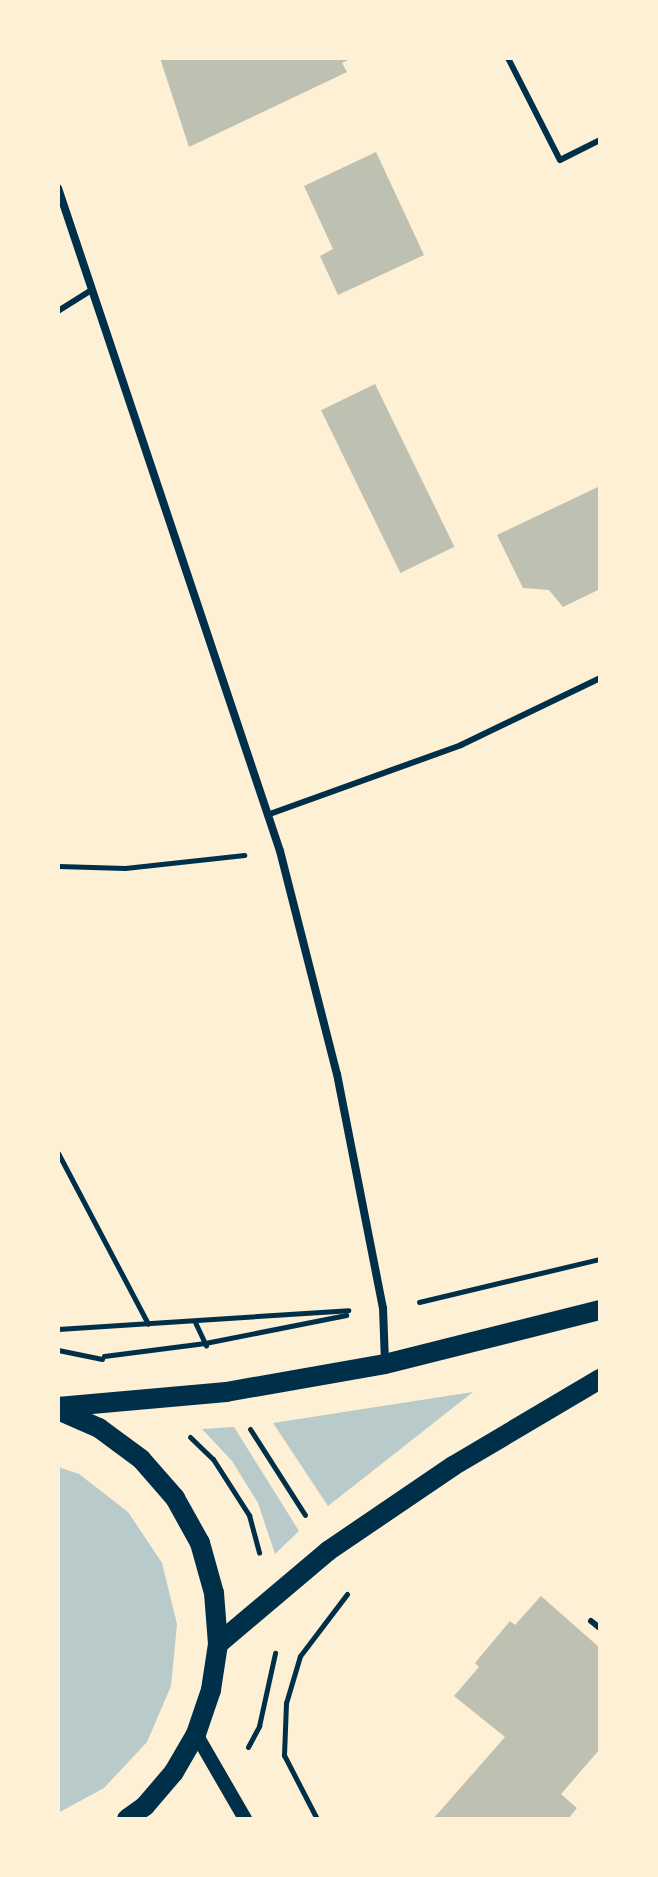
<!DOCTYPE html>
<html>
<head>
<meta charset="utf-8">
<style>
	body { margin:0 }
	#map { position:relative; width:658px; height:1877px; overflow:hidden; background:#fdf0d5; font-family:Lora,serif }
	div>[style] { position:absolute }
	.green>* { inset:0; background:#b9caca }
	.building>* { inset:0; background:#bec0b2; transform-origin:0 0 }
	.path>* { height:5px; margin:-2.5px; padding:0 2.5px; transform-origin:2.5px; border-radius:2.5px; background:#003049 }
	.service>* { height:6px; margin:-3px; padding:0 3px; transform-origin:3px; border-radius:3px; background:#003049 }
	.minor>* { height:8px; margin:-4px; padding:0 4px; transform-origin:4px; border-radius:4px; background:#003049 }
	.tertiary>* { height:14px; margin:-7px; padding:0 7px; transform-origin:7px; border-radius:7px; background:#003049 }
	.primary>* { height:20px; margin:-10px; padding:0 10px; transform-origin:10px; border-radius:10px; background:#003049 }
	span { translate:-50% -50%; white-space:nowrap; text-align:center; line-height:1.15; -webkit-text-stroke:8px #fdf0d5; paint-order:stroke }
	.frame { position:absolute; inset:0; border:60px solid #fdf0d5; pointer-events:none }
</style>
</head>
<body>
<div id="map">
	<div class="green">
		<i style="clip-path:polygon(473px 1392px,328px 1506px,273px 1423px)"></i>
		<i style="clip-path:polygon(234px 1427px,299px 1531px,275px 1554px,258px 1503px,232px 1461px,202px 1429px)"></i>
		<i style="clip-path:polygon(58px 1467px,79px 1474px,128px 1512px,162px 1563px,177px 1624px,171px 1686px,147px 1742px,104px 1788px,58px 1813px)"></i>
	</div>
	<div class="building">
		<i style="clip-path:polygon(160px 58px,352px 58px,342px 63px,347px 72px,189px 147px)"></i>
		<i style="clip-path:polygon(376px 152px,424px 255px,338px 295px,320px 256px,333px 249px,304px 186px)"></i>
		<i style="left:375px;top:384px;width:181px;height:60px;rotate:64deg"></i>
		<i style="clip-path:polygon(600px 486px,600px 589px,563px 607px,549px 590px,523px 588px,497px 535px)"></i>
		<i style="clip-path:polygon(541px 1596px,600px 1648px,600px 1749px,561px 1794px,577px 1808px,568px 1819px,433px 1819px,505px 1737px,454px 1696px,479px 1667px,475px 1663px,510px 1621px,515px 1625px)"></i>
	</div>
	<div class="path">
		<i style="left:58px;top:866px;width:67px;rotate:1.7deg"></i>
		<i style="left:125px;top:868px;width:120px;rotate:-6.2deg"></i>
		<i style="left:58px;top:1153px;width:193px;rotate:62.2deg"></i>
		<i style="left:419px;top:1302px;width:186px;rotate:-13.4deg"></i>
		<i style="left:195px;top:1322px;width:26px;rotate:65deg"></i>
		<i style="left:58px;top:1329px;width:291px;rotate:-3.7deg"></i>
		<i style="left:58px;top:1350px;width:45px;rotate:11.6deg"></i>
		<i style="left:104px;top:1356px;width:102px;rotate:-7.3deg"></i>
		<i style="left:205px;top:1343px;width:144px;rotate:-11.2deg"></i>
		<i style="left:250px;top:1429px;width:102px;rotate:57.4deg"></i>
		<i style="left:190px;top:1437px;width:32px;rotate:44deg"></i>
		<i style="left:213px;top:1459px;width:67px;rotate:57.3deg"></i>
		<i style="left:249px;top:1515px;width:39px;rotate:75deg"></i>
		<i style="left:248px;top:1747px;width:24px;rotate:-62deg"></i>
		<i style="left:259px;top:1726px;width:75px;rotate:-77.6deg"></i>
		<i style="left:317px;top:1819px;width:72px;rotate:-117.3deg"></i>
		<i style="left:284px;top:1755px;width:52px;rotate:-87.8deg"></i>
		<i style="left:286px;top:1703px;width:49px;rotate:-73.4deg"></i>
		<i style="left:300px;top:1656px;width:78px;rotate:-52.8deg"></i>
	</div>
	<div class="service">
		<i style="left:508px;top:58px;width:114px;rotate:63deg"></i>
		<i style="left:560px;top:160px;width:45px;rotate:-26.6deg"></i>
		<i style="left:58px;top:311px;width:40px;rotate:-32deg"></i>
		<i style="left:267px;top:815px;width:206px;rotate:-19.8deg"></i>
		<i style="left:461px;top:745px;width:154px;rotate:-25.7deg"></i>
		<i style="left:591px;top:1621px;width:11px;rotate:38deg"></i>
	</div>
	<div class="minor">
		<i style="left:58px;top:188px;width:699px;rotate:71.49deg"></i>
		<i style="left:280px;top:851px;width:230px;rotate:75.7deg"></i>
		<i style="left:337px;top:1074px;width:238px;rotate:78.9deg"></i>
		<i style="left:383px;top:1308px;width:55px;rotate:87.9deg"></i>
	</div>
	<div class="tertiary">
		<i style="left:196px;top:1734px;width:98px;rotate:60deg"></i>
	</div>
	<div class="primary">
		<i style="left:58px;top:1407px;width:169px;rotate:-5.1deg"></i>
		<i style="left:226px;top:1392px;width:161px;rotate:-10deg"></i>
		<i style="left:385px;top:1364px;width:222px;rotate:-14.1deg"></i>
		<i style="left:58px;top:1410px;width:45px;rotate:23.7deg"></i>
		<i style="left:99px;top:1428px;width:52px;rotate:36.4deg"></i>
		<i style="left:141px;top:1459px;width:52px;rotate:48.9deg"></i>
		<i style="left:175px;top:1498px;width:51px;rotate:60.9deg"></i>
		<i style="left:200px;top:1543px;width:52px;rotate:74.4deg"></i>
		<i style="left:214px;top:1593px;width:51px;rotate:85.5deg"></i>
		<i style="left:218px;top:1644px;width:47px;rotate:98.7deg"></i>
		<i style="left:211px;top:1690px;width:46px;rotate:108.8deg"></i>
		<i style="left:196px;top:1734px;width:44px;rotate:120.1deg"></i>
		<i style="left:174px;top:1772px;width:45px;rotate:130.5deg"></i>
		<i style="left:145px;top:1806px;width:22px;rotate:144deg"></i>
		<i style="left:218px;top:1644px;width:144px;rotate:-40.2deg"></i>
		<i style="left:328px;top:1551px;width:151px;rotate:-34.2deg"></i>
		<i style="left:453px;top:1466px;width:171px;rotate:-30.6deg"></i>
	</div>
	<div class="frame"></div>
</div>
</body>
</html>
